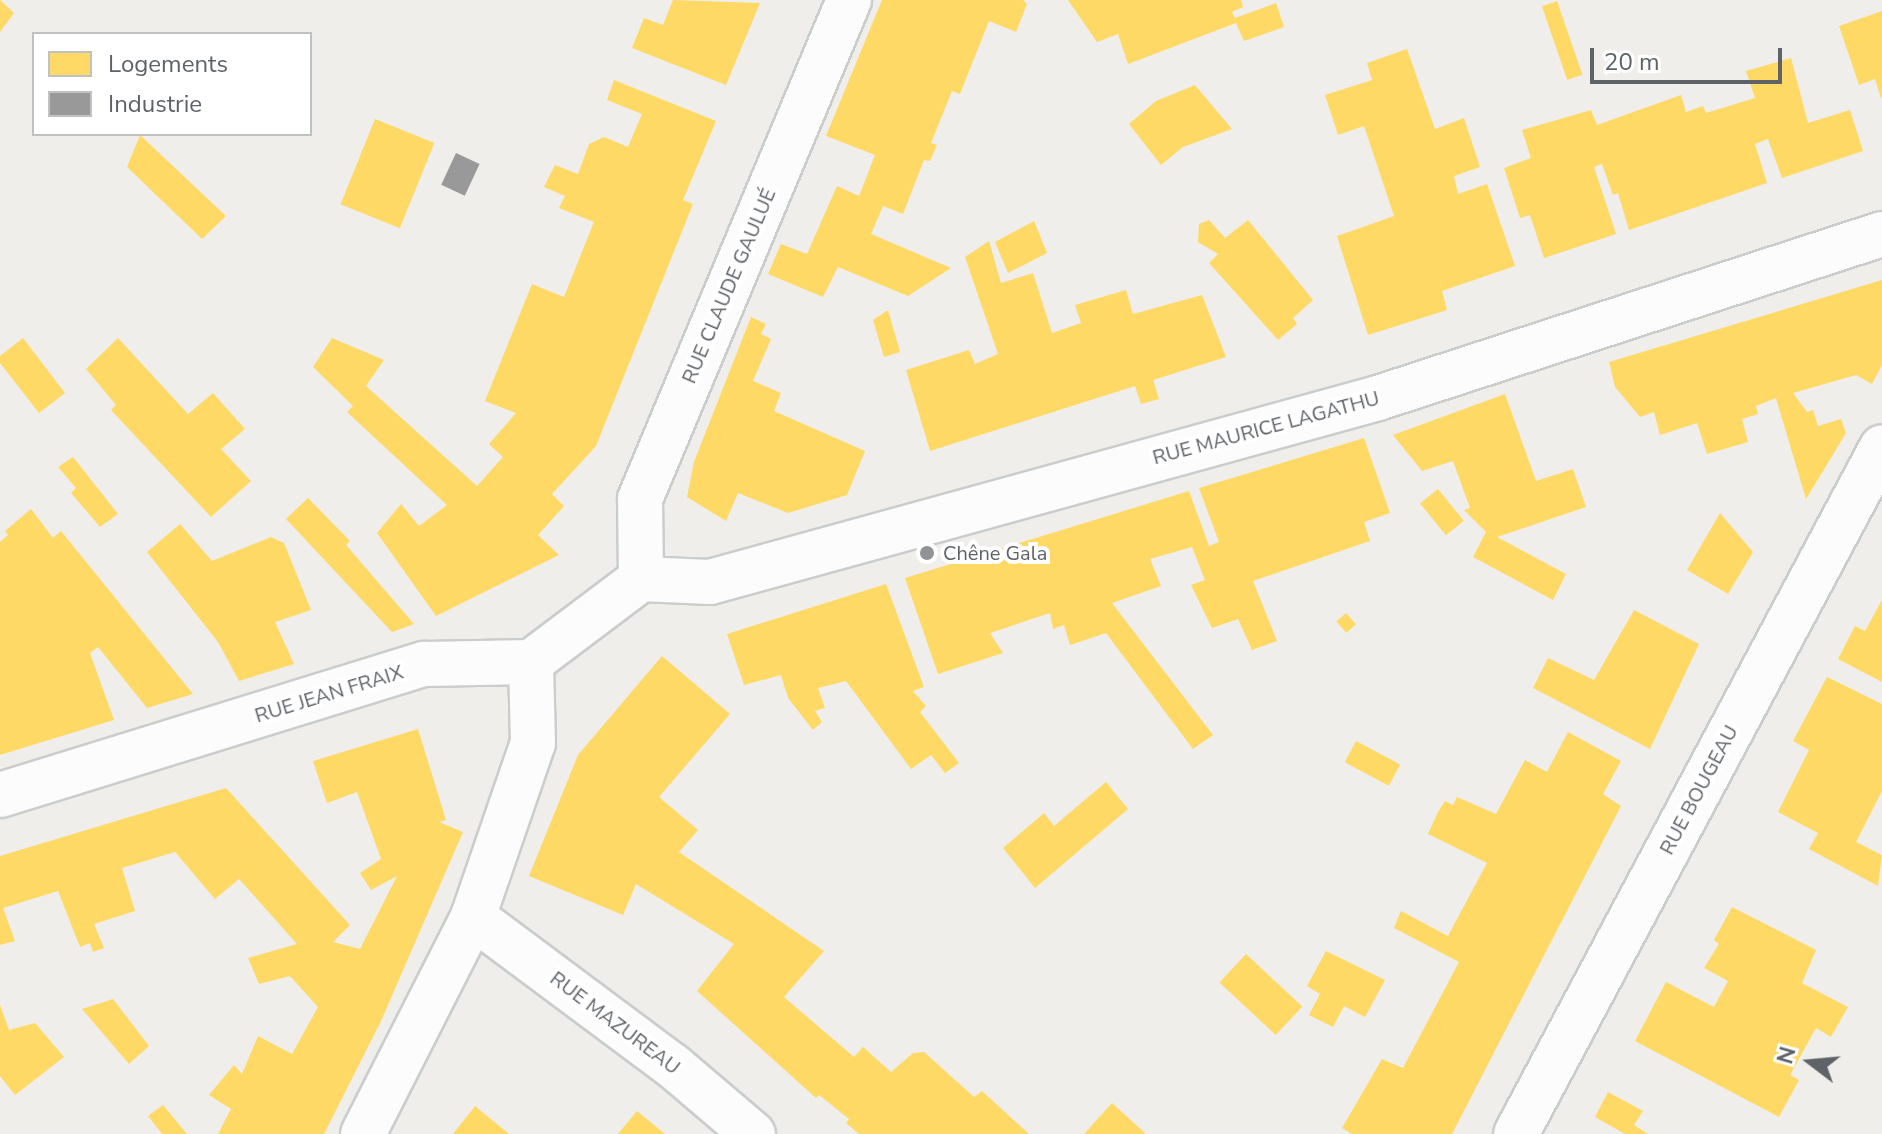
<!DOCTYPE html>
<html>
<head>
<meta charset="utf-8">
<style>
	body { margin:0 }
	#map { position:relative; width:1882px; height:1134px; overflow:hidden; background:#efeeea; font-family:"Nunito Sans",sans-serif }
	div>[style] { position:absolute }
	.homes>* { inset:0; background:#ffd966; transform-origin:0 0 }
	.industry>* { inset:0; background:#999; transform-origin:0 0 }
	.roads { filter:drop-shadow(2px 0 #cbcccc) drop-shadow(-2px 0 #cbcccc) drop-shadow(0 2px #cbcccc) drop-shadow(0 -2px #cbcccc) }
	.minor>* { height:44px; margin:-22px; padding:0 22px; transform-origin:22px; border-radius:22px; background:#fdfcfc }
	.dots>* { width:22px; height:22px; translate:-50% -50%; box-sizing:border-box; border:4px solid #fff; border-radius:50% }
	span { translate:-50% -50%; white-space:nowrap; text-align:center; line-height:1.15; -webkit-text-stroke:8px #fff; paint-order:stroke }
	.street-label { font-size:20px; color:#5f6368 }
	.poi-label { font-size:20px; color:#5f6368 }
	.left { translate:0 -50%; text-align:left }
	.legend { position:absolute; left:32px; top:32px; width:280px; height:104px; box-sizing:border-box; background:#fff; border:2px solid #bfc1c3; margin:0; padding:10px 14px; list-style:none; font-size:24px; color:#5f6368 }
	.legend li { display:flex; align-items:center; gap:16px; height:40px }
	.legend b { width:40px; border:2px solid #bfc1c3 }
	.north { position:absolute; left:1770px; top:1022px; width:80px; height:80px; -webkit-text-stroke:6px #fff; paint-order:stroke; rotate:286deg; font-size:22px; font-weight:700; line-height:32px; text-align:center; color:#5f6368 }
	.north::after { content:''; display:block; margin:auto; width:28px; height:36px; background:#5f6368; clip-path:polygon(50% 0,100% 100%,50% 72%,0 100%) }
	.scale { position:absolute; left:1590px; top:48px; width:192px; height:36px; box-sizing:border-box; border:4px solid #5f6368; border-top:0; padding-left:10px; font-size:24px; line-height:28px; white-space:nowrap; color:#5f6368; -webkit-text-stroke:6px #fff; paint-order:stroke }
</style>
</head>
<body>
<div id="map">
	<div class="homes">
		<i style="clip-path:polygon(0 0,14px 13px,0 32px)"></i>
		<i style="clip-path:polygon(673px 0,760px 3px,726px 85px,632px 48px,644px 18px,663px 25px)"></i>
		<i style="clip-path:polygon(882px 0,1023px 0,1027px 4px,1016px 32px,989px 21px,960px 94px,952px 91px,931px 143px,937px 145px,930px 161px,924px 160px,903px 214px,883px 206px,871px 234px,951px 268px,908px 296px,838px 267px,823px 297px,768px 274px,781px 244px,807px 254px,837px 186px,859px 196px,875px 155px,826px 136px)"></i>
		<i style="clip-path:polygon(1068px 0,1241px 0,1243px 7px,1232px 12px,1235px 18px,1276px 3px,1284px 27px,1244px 41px,1236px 23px,1128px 64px,1118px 34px,1097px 42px)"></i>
		<i style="left:1557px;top:1px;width:78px;height:16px;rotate:71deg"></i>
		<i style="clip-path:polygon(1882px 11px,1882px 98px,1881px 98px,1875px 79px,1859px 85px,1839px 26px)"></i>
		<i style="clip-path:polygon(1407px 49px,1435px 129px,1464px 118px,1480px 167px,1454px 176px,1458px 194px,1487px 184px,1515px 266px,1442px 291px,1447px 310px,1368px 335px,1337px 236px,1394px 216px,1364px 126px,1338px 135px,1325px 95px,1372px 80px,1367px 63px)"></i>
		<i style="clip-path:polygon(1791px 58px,1808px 123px,1850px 110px,1863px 151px,1782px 178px,1768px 139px,1755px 144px,1767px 183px,1629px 230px,1618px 193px,1613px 195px,1602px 164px,1594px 167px,1616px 234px,1544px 258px,1530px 215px,1520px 218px,1504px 168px,1531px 158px,1522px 130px,1591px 110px,1597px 125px,1681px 95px,1686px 112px,1703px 106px,1706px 113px,1755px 98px,1746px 71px)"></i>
		<i style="clip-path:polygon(614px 80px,716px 121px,683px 200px,693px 204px,596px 446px,552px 494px,564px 506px,538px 535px,559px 555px,436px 616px,377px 533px,401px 504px,419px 526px,447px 505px,347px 412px,353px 406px,313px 367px,332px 338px,384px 360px,366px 386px,477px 486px,503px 457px,489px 444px,516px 413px,485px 401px,532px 284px,564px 297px,594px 222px,559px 208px,565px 196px,544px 187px,555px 165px,578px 174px,589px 144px,604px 137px,628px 147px,642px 114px,607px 100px)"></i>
		<i style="clip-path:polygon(1195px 85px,1232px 129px,1183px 147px,1161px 165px,1129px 124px,1156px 101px)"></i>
		<i style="left:375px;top:119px;width:64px;height:92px;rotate:22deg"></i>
		<i style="clip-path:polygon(140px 135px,226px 216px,202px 239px,127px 167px)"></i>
		<i style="clip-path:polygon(1209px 220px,1225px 238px,1248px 220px,1313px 300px,1293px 318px,1297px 324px,1278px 340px,1209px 263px,1218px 254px,1198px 242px,1199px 224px)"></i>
		<i style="clip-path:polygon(1034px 221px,1047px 253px,1008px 273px,995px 242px)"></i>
		<i style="clip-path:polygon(989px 241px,1001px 283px,1033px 273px,1052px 333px,1081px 323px,1075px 305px,1126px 290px,1133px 314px,1202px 295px,1226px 357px,1153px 380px,1159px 399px,1141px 404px,1135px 386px,930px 451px,906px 370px,969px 350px,975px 364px,998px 354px,965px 257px)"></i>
		<i style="clip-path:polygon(1882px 280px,1882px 365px,1872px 384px,1856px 375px,1793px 393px,1807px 412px,1813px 410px,1818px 426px,1841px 419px,1846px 433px,1806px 499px,1776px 398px,1756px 406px,1758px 414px,1742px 419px,1748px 442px,1707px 454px,1697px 423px,1660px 435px,1654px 412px,1640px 417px,1615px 387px,1609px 362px)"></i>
		<i style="clip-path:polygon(888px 310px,900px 352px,884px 357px,873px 320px)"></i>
		<i style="clip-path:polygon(751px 317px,766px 324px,761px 334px,771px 339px,753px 381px,781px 393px,774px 411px,865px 451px,847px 495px,788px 513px,738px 493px,726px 521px,687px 497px,694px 462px)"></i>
		<i style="clip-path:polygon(23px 338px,65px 393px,39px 413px,0 363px,0 356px)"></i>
		<i style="clip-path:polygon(118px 338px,188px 414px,213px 393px,245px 429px,221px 449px,251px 481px,211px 517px,111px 410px,116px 405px,86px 369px)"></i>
		<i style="clip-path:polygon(1505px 394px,1536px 481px,1573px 469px,1586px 507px,1497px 537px,1566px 574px,1553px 600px,1473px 557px,1486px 532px,1464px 510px,1470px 508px,1453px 461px,1422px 471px,1393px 435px)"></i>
		<i style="clip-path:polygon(1364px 438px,1390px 513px,1364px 522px,1370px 541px,1253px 581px,1277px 641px,1252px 650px,1238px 619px,1212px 628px,1191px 585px,1205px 580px,1192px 547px,1150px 559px,1161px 586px,1112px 603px,1213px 735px,1193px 749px,1106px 633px,1070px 645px,1064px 625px,1053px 629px,1050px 613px,990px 633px,1003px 653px,938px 674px,905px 578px,1189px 491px,1209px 546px,1219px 542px,1199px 488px)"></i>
		<i style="clip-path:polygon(73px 457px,118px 514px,100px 527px,71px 493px,76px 488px,58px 467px)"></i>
		<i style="left:1438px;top:489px;width:41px;height:23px;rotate:51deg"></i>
		<i style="clip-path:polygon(308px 498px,350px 541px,346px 545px,414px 624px,392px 632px,286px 519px)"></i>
		<i style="clip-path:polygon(31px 509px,53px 538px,61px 531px,193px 694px,147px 708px,98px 647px,90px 653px,114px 720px,0 755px,0 542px,8px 535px,5px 531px)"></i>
		<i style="clip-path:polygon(1720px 513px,1753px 552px,1728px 594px,1687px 570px)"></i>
		<i style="clip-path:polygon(180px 524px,212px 561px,271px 537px,284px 543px,311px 610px,275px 622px,294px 664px,239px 681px,218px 642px,147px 552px)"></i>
		<i style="clip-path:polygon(886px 584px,924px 687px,913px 691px,926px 706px,920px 712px,959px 763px,945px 773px,931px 755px,911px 769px,846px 681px,818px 688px,825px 708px,815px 711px,822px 722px,813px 730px,788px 698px,781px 675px,744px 685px,727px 634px)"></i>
		<i style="clip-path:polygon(1882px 600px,1882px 682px,1838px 659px,1855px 626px,1865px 631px)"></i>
		<i style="clip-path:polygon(1634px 610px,1699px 644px,1650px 749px,1533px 688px,1548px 658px,1594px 680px)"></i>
		<i style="left:1346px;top:613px;width:15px;height:13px;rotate:48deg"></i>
		<i style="clip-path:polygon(662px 656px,730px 714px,659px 797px,698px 830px,679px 852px,824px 951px,784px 997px,854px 1057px,863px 1047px,891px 1072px,913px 1053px,924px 1052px,974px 1097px,982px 1091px,1029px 1134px,859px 1134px,846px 1123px,849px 1119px,819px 1095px,816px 1098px,697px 991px,734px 944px,636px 884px,623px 915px,529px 876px,578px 755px)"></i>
		<i style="clip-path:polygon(1827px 677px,1882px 704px,1882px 791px,1856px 842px,1882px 855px,1878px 886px,1809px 849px,1818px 833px,1778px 812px,1809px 750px,1793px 741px)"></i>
		<i style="clip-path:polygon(418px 729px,446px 820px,439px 822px,463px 832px,381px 1021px,324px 1134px,218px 1134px,231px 1109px,209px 1095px,234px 1065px,242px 1074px,258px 1036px,292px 1054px,318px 1007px,290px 976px,259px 984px,248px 958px,297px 944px,239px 879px,215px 899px,175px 852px,122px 868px,135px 911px,94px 924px,104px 948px,93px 952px,90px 943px,80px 947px,58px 891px,3px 908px,15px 941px,0 945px,0 856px,226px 788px,350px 925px,333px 942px,360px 949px,397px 876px,371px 890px,360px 873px,381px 859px,357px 792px,327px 803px,313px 761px)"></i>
		<i style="clip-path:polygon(1568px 732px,1621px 761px,1603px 794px,1621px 806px,1452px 1134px,1352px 1134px,1342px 1128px,1382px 1059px,1403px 1068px,1459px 962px,1394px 928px,1401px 911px,1448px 936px,1487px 863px,1428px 834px,1438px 812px,1445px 801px,1453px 805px,1457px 797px,1496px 814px,1525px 760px,1547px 772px)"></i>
		<i style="left:1356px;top:741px;width:50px;height:24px;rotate:28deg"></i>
		<i style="clip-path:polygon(1106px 782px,1128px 809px,1035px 888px,1003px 848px,1044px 813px,1054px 826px)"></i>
		<i style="clip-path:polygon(1732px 907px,1816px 950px,1802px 983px,1848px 1007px,1831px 1037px,1816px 1028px,1790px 1075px,1799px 1080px,1779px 1117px,1635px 1041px,1666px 982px,1714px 1007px,1728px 981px,1704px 968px,1719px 944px,1714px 940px)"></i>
		<i style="clip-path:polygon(1326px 951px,1385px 980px,1365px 1017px,1344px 1006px,1333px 1027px,1309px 1015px,1320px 994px,1307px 986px)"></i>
		<i style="left:1246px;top:954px;width:77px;height:39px;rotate:43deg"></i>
		<i style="clip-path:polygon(113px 999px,149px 1046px,129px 1064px,82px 1009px)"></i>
		<i style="clip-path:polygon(0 1005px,9px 1030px,35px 1023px,64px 1057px,15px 1095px,0 1076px)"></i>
		<i style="clip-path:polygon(1608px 1092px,1643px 1111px,1634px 1125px,1648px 1134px,1625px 1134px,1595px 1117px)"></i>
		<i style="clip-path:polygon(1112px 1103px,1146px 1134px,1084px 1134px)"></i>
		<i style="clip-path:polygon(163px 1105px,187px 1134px,162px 1134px,148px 1116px)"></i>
		<i style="clip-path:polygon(475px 1106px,509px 1134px,453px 1134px)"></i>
		<i style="clip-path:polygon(637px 1111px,665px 1134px,618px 1134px)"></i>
	</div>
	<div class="industry">
		<i style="left:456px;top:153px;width:26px;height:35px;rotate:25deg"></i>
	</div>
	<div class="roads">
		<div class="minor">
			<i style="left:641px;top:579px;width:69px;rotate:2.5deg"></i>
			<i style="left:710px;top:582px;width:693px;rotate:-15.4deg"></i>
			<i style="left:1378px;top:398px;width:530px;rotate:-18.02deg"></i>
			<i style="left:641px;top:579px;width:80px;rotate:-90.7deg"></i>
			<i style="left:640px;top:499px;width:541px;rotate:-67.27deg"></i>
			<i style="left:0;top:795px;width:444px;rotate:-17.2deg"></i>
			<i style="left:424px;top:664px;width:107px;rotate:-1.1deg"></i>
			<i style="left:531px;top:662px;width:138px;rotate:-37deg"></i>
			<i style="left:473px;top:917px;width:249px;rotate:36.7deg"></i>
			<i style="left:673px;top:1066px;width:105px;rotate:40.4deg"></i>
			<i style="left:363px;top:1134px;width:243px;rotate:-63.1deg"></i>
			<i style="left:473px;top:917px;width:184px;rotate:-71deg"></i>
			<i style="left:533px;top:743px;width:81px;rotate:-91.4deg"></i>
			<i style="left:1516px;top:1134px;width:778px;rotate:-61.95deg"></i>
		</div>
	</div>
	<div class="dots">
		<i style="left:927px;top:553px;background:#919496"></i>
	</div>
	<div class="street-label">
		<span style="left:729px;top:286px;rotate:-67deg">RUE CLAUDE GAULUÉ</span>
		<span style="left:1266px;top:428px;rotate:-15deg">RUE MAURICE LAGATHU</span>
		<span style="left:329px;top:694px;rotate:-17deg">RUE JEAN FRAIX</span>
		<span style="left:1699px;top:790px;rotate:-62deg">RUE BOUGEAU</span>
		<span style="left:615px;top:1023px;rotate:37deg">RUE MAZUREAU</span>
	</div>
	<div class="poi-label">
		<span class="left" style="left:943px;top:553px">Chêne Gala</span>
	</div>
	<ul class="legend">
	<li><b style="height:22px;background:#ffd966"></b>Logements</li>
	<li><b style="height:22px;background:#999"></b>Industrie</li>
	</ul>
	<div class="north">N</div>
	<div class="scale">20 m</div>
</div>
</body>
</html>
